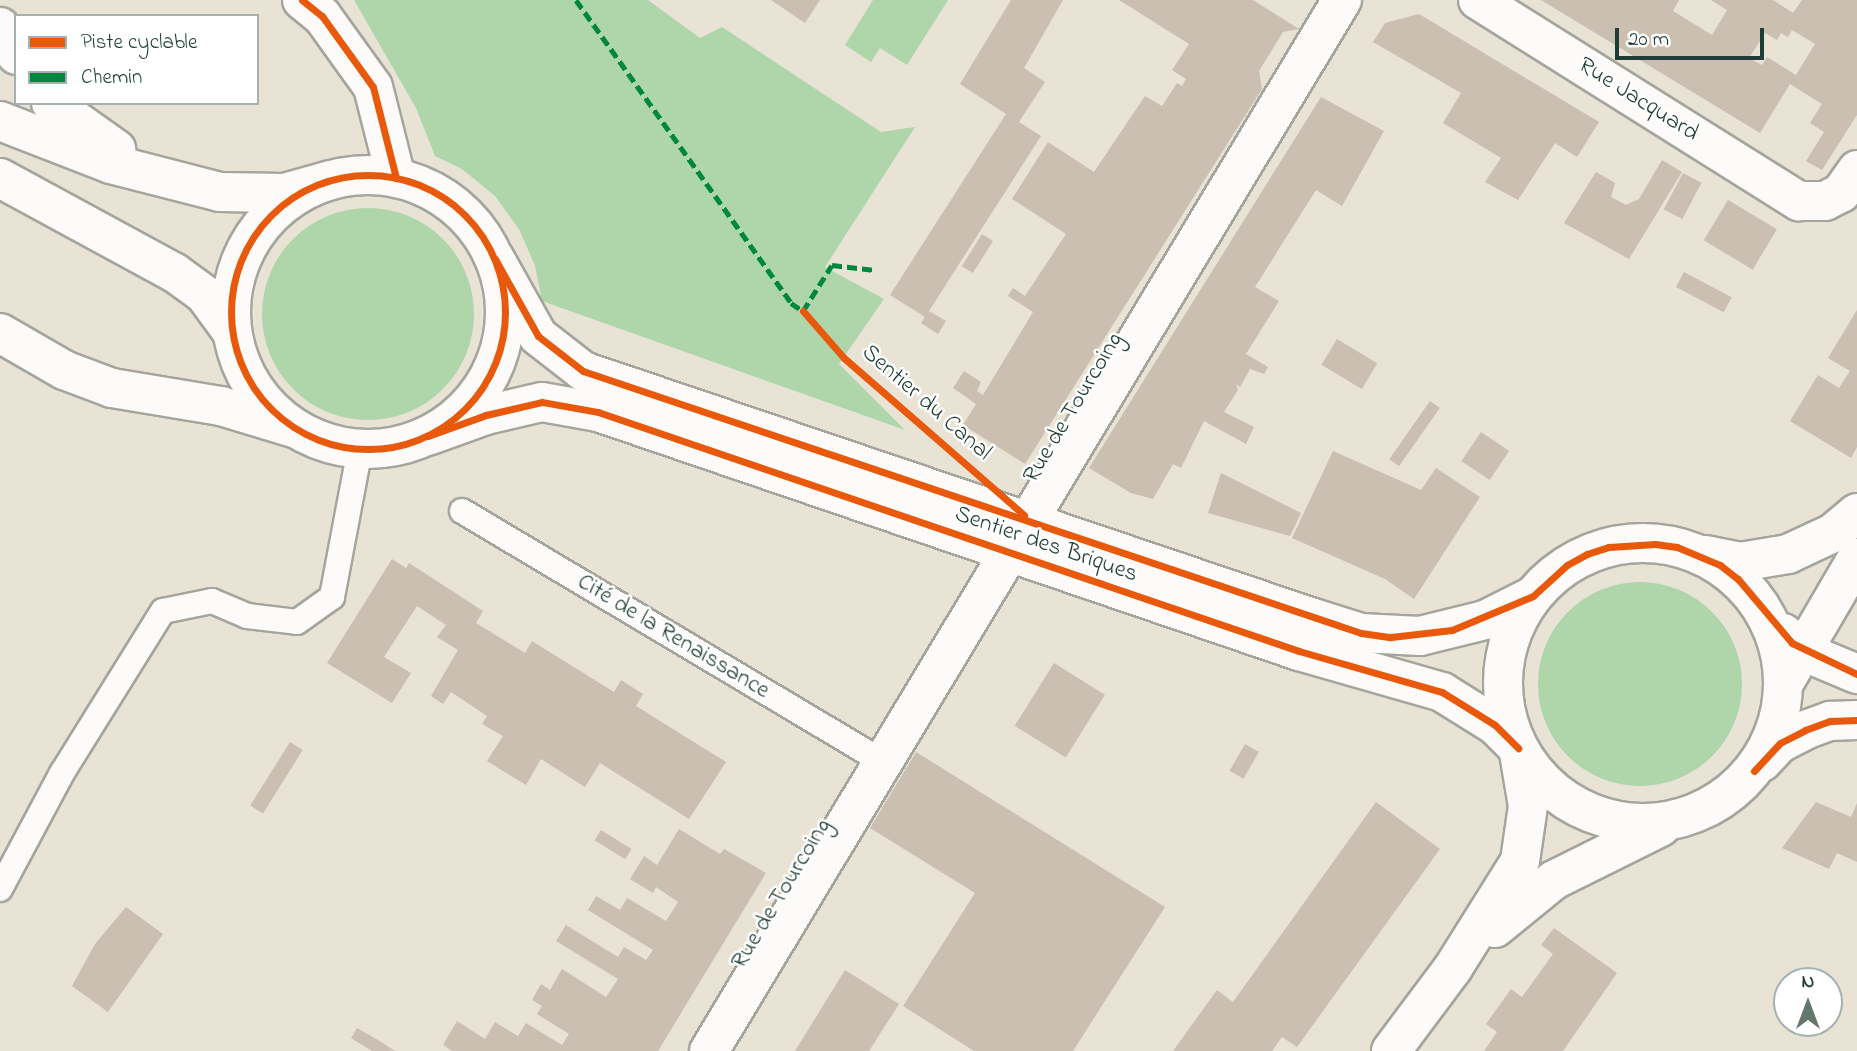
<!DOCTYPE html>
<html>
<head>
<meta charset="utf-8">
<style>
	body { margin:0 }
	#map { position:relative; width:1857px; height:1051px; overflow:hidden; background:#e8e3d5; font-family:"Indie Flower",sans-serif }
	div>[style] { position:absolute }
	.green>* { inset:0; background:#afd6ab }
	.round { border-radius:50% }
	.building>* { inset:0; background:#cabfb1; transform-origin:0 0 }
	.roads { filter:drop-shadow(2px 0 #a4a59c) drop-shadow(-2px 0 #a4a59c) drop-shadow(0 2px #a4a59c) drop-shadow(0 -2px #a4a59c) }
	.lane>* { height:24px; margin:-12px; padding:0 12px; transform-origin:12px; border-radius:12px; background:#fcfbf9 }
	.street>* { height:38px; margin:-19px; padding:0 19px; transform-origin:19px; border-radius:19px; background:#fcfbf9 }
	.secondary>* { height:38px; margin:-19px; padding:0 19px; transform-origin:19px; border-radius:19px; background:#fcfbf9 }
	.secondary>.ring { margin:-19px; padding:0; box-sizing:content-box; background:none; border:38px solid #fcfbf9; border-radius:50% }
	.highway>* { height:38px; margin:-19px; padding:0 19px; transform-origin:19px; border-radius:19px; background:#fcfbf9 }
	.quiet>* { height:5px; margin-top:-2.5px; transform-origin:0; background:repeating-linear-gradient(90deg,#00873e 0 10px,transparent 0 15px) }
	.cycleway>* { height:7px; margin:-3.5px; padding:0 3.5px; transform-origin:3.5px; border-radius:3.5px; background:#e8590c }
	.cycleway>.ring { margin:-3.5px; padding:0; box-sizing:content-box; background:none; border:7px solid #e8590c; border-radius:50% }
	span { translate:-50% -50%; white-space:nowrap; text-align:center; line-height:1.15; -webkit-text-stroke:5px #fff; paint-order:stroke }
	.street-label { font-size:24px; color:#1f3d34 }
	.legend { position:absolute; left:14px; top:14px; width:245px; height:91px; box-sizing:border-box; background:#fff; border:2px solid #a5b1ae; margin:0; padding:9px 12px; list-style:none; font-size:21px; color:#1f3d34 }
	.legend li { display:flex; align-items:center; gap:14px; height:35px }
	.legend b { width:35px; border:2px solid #a5b1ae }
	.north { position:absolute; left:1773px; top:967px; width:70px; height:70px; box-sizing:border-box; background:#fff; border:2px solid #a5b1ae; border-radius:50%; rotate:0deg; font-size:19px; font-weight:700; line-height:28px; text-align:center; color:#1f3d34 }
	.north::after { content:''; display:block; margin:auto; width:24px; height:32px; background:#65776c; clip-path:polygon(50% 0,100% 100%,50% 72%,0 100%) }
	.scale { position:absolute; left:1615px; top:28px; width:149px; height:32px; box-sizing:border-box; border:4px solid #1f3d34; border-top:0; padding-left:9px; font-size:21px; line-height:24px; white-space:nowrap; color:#1f3d34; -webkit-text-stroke:5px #fff; paint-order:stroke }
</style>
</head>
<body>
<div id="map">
	<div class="green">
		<i style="clip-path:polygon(354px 0,648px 0,700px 38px,722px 27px,881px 132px,915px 127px,825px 267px,884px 299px,839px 364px,905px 430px,542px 301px,535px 266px,519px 229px,495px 196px,462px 169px,435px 156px,416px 108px)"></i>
		<i style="clip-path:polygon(873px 0,948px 0,907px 65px,880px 48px,871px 62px,845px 45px)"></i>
		<i class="round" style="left:262px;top:208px;width:212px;height:212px"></i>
		<i class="round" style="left:1538px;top:582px;width:204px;height:204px"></i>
	</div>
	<div class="building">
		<i style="clip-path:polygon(771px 0,820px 0,805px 23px)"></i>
		<i style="clip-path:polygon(1011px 0,1063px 0,1024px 68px,1045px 82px,1019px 122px,1041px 136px,929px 311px,946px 321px,938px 334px,921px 323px,925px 317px,890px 295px,1006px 114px,960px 84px)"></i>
		<i style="clip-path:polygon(1119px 0,1253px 0,1299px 29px,1283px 32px,1259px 71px,1262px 89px,1025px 464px,963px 425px,976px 404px,953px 388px,964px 371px,981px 382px,977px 391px,983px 395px,1033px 312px,1008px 296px,1013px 288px,1025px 296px,1066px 234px,1012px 199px,1048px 142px,1094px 172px,1145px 96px,1162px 106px,1177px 83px,1182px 86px,1186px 79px,1172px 70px,1189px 44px)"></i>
		<i style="clip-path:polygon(evenodd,1541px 0,1679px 0,1673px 11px,1712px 35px,1727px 10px,1711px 0,1773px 0,1793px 13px,1802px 0,1857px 0,1857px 115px,1822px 170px,1806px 161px,1824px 132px,1810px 123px,1822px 104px,1790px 84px,1760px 133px,1541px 0,1792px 30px,1815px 44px,1796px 75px,1767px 57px,1762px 65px,1749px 58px,1765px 33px,1777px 40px,1781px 33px,1788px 37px,1792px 30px)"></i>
		<i style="clip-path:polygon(1419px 14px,1599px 122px,1577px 157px,1555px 143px,1518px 200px,1485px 182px,1501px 158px,1443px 123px,1461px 93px,1373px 42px,1385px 23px)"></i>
		<i style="clip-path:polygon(1321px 97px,1384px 131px,1342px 206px,1316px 190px,1255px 287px,1279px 301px,1246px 354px,1268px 367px,1264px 374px,1250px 369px,1240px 387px,1236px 384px,1238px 390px,1224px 412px,1254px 427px,1246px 444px,1204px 421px,1181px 468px,1173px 464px,1153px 499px,1131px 493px,1089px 468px)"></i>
		<i style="clip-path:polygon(1662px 160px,1682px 172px,1629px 259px,1564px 223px,1596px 172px,1615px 183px,1611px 197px,1626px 205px,1639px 199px)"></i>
		<i style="left:1683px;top:173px;width:21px;height:41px;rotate:28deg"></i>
		<i style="left:1728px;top:200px;width:57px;height:47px;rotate:31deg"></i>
		<i style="left:982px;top:234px;width:13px;height:38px;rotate:32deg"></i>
		<i style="left:1684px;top:272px;width:54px;height:17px;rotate:28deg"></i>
		<i style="clip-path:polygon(1857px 310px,1857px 447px,1851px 458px,1790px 421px,1818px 375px,1839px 388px,1850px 371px,1828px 358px)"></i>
		<i style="left:1337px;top:339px;width:47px;height:30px;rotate:31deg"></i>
		<i style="left:1430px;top:401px;width:12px;height:71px;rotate:35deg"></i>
		<i style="left:1481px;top:432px;width:34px;height:35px;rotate:34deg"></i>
		<i style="clip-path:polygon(1333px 451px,1421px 490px,1436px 468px,1480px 497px,1414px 599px,1385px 579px,1292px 538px)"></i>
		<i style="clip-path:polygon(1221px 473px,1301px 513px,1290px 536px,1208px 513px)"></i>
		<i style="clip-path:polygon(392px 559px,406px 568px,409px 563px,483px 611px,476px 623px,525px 653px,532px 641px,614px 692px,621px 680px,643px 694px,636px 706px,726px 762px,689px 819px,600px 763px,585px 787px,541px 759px,526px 785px,487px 761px,503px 736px,482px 724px,487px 716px,451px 692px,443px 704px,431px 696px,458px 650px,437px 637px,446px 625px,417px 606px,384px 657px,411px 673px,392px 703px,327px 663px)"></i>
		<i style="left:1054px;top:663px;width:60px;height:74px;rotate:32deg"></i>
		<i style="left:290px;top:742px;width:15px;height:75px;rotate:32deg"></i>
		<i style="left:1245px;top:744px;width:16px;height:31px;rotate:30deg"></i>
		<i style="clip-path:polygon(916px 752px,1165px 907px,1073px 1051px,974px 1051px,903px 1006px,975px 893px,870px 828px)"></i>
		<i style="clip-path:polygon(1376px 802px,1440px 849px,1297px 1047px,1282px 1037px,1272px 1051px,1173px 1051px,1217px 990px,1233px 1002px)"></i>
		<i style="clip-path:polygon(1816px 802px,1851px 817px,1857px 803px,1857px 862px,1837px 853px,1829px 869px,1782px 848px)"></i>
		<i style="clip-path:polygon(679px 829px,720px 854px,724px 849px,766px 873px,658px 1051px,452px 1051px,443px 1045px,457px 1021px,485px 1039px,495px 1022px,518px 1036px,526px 1023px,562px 1045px,569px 1034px,537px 1014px,542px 1006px,532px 1000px,541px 984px,550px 990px,562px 969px,606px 997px,618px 979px,556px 941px,566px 925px,618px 957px,624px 947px,646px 960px,653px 950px,588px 910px,596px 896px,620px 910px,627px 898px,666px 921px,678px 902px,656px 887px,653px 893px,630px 879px,644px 856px,657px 865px)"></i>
		<i style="left:601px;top:830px;width:36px;height:12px;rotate:32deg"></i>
		<i style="clip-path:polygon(126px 907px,163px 934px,108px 1012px,72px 986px,95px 944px)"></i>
		<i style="clip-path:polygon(1554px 928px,1617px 973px,1563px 1051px,1484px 1051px,1497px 1032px,1486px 1024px,1511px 989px,1522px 997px,1553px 954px,1541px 945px)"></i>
		<i style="clip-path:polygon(845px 970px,899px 1004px,869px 1051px,795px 1051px)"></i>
		<i style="clip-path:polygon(357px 1028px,378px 1040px,395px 1051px,372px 1051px,351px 1038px)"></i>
	</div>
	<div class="roads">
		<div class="lane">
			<i style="left:462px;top:511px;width:492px;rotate:30.8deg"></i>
			<i style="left:0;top:889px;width:132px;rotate:-61.9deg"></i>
			<i style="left:62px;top:773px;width:191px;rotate:-58.1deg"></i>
			<i style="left:163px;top:611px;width:50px;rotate:-11.5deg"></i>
			<i style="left:212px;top:601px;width:38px;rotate:23deg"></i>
			<i style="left:247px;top:616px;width:50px;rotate:6.8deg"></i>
			<i style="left:297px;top:622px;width:43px;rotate:-35.5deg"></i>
			<i style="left:332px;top:597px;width:151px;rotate:-79.3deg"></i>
		</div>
		<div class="street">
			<i style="left:302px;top:0;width:26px;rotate:39deg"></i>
			<i style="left:322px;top:16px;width:87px;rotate:54.3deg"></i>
			<i style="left:373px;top:87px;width:94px;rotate:75.8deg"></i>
			<i style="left:1478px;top:0;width:379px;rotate:32.1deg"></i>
			<i style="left:1799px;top:201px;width:26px"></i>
			<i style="left:1825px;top:201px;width:18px;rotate:-27deg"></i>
			<i style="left:1841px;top:193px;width:28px;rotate:-55deg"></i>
		</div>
		<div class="secondary">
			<i class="ring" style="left:231px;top:175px;width:236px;height:236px"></i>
			<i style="left:495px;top:259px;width:88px;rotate:60.8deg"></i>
			<i style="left:538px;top:336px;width:57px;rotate:37.9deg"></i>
			<i style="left:583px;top:371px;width:771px;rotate:18.69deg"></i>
			<i style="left:1313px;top:618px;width:50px;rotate:17.4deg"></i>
			<i style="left:1361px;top:633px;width:59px;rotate:2.9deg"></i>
			<i style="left:1420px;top:636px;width:67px;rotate:-13.8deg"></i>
			<i style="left:1485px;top:620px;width:54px;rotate:-26.6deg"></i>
			<i style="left:428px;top:436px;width:62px;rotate:-19.9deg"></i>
			<i style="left:486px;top:415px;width:57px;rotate:-13.1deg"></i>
			<i style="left:542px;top:402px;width:57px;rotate:10.1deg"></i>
			<i style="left:598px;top:412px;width:741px;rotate:18.83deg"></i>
			<i style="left:1299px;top:651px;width:149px;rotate:16deg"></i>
			<i style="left:1442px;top:692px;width:62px;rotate:31.9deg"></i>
			<i style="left:1495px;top:725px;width:33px;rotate:45deg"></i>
			<i class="ring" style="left:1503px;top:543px;width:242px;height:242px"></i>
			<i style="left:1705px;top:555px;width:36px;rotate:11deg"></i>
			<i style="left:1740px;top:562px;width:49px;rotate:-9.5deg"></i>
			<i style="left:1788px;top:554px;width:50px;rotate:-25deg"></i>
			<i style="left:1833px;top:533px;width:31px;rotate:-40deg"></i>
			<i style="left:1783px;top:633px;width:39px;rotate:37deg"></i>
			<i style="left:1814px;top:656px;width:47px;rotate:22.7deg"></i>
			<i style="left:1784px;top:683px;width:145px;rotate:-59.7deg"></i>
			<i style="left:1762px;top:762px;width:26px;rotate:-47deg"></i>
			<i style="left:1780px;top:743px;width:28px;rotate:-27deg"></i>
			<i style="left:1805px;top:730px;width:27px;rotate:-20deg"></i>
			<i style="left:1830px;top:721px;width:27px;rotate:-2deg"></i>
			<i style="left:1495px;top:928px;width:76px;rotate:-39.1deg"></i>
			<i style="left:1554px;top:880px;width:119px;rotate:-26.4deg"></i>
			<i style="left:709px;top:1051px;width:1227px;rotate:-58.94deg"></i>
			<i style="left:1391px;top:1051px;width:104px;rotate:-53.2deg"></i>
			<i style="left:1453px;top:968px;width:126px;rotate:-57.9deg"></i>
			<i style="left:1520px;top:861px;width:56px;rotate:-81.7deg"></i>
			<i style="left:1528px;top:806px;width:54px;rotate:-99.6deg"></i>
		</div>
		<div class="highway">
			<i style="left:0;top:27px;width:32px;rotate:60deg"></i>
			<i style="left:51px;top:103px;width:80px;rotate:35.3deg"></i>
			<i style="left:0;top:121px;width:119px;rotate:21.2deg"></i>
			<i style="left:111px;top:164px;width:113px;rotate:14.4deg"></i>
			<i style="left:220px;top:192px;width:64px;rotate:0.9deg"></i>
			<i style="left:284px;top:193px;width:49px;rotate:-15.5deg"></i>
			<i style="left:0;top:178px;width:199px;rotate:28.5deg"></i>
			<i style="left:175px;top:273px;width:37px;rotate:36deg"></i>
			<i style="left:205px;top:295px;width:46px;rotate:53.9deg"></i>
			<i style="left:0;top:333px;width:74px;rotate:30deg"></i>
			<i style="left:64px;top:370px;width:51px;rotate:20.6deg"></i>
			<i style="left:112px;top:388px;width:110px;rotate:9.4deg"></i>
			<i style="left:221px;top:406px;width:76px;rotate:16.8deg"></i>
		</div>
	</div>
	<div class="quiet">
		<i style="left:576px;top:0;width:372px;rotate:54.6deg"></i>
		<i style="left:791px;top:303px;width:14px;rotate:34deg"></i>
		<i style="left:803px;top:311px;width:54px;rotate:-57.8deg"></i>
		<i style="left:832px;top:265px;width:43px;rotate:6.6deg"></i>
	</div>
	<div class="cycleway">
		<i style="left:302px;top:0;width:26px;rotate:39deg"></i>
		<i style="left:322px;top:16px;width:87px;rotate:54.3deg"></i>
		<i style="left:373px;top:87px;width:94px;rotate:75.8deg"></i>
		<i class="ring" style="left:231px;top:175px;width:267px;height:267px"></i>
		<i style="left:495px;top:259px;width:88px;rotate:60.8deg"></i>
		<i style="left:538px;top:336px;width:57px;rotate:37.9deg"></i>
		<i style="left:583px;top:371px;width:821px;rotate:18.61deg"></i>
		<i style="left:1361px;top:633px;width:30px;rotate:8deg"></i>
		<i style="left:1391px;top:637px;width:61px;rotate:-6.5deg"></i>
		<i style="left:1452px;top:630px;width:88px;rotate:-22.8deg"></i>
		<i style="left:1533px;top:596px;width:46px;rotate:-42.4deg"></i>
		<i style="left:1567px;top:565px;width:23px;rotate:-29deg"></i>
		<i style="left:1587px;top:554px;width:23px;rotate:-18deg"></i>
		<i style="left:1609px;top:547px;width:46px;rotate:-3.7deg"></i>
		<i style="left:1655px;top:544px;width:22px;rotate:8deg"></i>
		<i style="left:1677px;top:547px;width:47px;rotate:22.7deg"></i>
		<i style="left:1720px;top:565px;width:23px;rotate:38deg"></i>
		<i style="left:1738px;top:579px;width:84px;rotate:49.8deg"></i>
		<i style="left:1792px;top:643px;width:72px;rotate:25.5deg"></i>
		<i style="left:803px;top:311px;width:62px;rotate:48.9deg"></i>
		<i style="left:844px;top:358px;width:239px;rotate:41.1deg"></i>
		<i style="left:428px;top:436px;width:62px;rotate:-19.9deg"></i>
		<i style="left:486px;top:415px;width:57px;rotate:-13.1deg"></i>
		<i style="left:542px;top:402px;width:57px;rotate:10.1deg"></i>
		<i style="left:598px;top:412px;width:741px;rotate:18.83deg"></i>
		<i style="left:1299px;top:651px;width:149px;rotate:16deg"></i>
		<i style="left:1442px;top:692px;width:62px;rotate:31.9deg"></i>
		<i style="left:1495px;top:725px;width:33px;rotate:45deg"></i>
		<i style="left:1754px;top:771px;width:38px;rotate:-47deg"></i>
		<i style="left:1780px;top:743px;width:28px;rotate:-27deg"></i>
		<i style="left:1805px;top:730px;width:27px;rotate:-20deg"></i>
		<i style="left:1830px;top:721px;width:27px;rotate:-2deg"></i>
	</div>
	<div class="street-label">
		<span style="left:1638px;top:100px;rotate:32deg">Rue Jacquard</span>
		<span style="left:926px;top:403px;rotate:41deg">Sentier du Canal</span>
		<span style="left:1074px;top:408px;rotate:-59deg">Rue de Tourcoing</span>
		<span style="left:1046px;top:545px;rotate:19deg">Sentier des Briques</span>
		<span style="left:673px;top:637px;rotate:31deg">Cité de la Renaissance</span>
		<span style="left:782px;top:894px;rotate:-59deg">Rue de Tourcoing</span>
	</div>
	<ul class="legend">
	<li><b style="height:9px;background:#e8590c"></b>Piste cyclable</li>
	<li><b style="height:9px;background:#00873e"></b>Chemin</li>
	</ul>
	<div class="north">N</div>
	<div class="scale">20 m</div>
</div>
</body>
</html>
